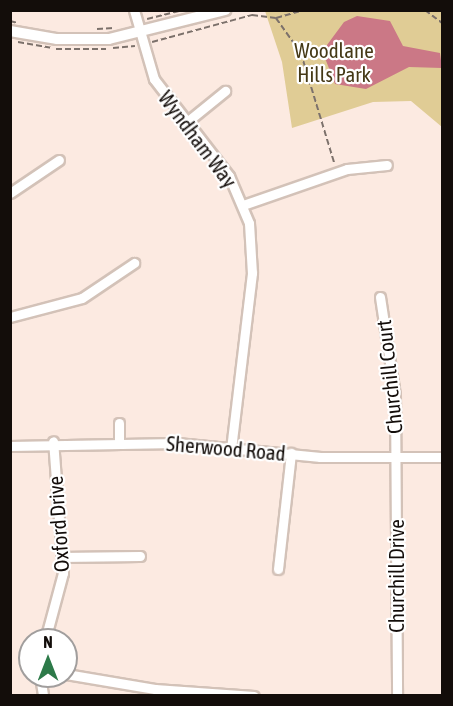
<!DOCTYPE html>
<html>
<head>
<meta charset="utf-8">
<style>
	body { margin:0 }
	#map { position:relative; width:453px; height:706px; overflow:hidden; background:#fceae1; font-family:"Asap Condensed",sans-serif }
	div>[style] { position:absolute }
	.green>* { inset:0; background:#e0cc95 }
	.water>* { inset:0; background:#cb7886 }
	.path>* { height:1.5px; margin-top:-0.75px; transform-origin:0; background:repeating-linear-gradient(90deg,#7c716b 0 6px,transparent 0 9px) }
	.roads { filter:drop-shadow(2px 0 #d3c2b8) drop-shadow(-2px 0 #d3c2b8) drop-shadow(0 2px #d3c2b8) drop-shadow(0 -2px #d3c2b8) }
	.minor>* { height:9px; margin:-4.5px; padding:0 4.5px; transform-origin:4.5px; border-radius:4.5px; background:#fff }
	.tertiary>* { height:10px; margin:-5px; padding:0 5px; transform-origin:5px; border-radius:5px; background:#fff }
	span { translate:-50% -50%; white-space:nowrap; text-align:center; line-height:1.15; -webkit-text-stroke:4.5px #fff; paint-order:stroke }
	.park-label { font-size:21px; color:#453916 }
	.street-label { font-size:21px; color:#130d0a }
	.frame { position:absolute; inset:0; border:12px solid #130d0a; pointer-events:none }
	.north { position:absolute; left:18px; top:628px; width:60px; height:60px; box-sizing:border-box; background:#fff; border:2px solid #a19e9d; border-radius:50%; rotate:0deg; font-size:16px; font-weight:700; line-height:24px; text-align:center; color:#130d0a }
	.north::after { content:''; display:block; margin:auto; width:21px; height:27px; background:#2d7a49; clip-path:polygon(50% 0,100% 100%,50% 72%,0 100%) }
</style>
</head>
<body>
<div id="map">
	<div class="green">
		<i style="clip-path:polygon(265px 11px,442px 11px,442px 127px,411px 101px,373px 102px,292px 128px,282px 62px)"></i>
	</div>
	<div class="water">
		<i style="clip-path:polygon(357px 16px,390px 21px,403px 46px,440px 53px,442px 68px,409px 67px,366px 89px,335px 84px,325px 58px,327px 45px,344px 22px)"></i>
	</div>
	<div class="path">
		<i style="left:425px;top:10px;width:21px;rotate:37deg"></i>
		<i style="left:276px;top:18px;width:29px;rotate:-16deg"></i>
		<i style="left:147px;top:19px;width:36px;rotate:-14deg"></i>
		<i style="left:10px;top:21px;width:8px;rotate:14deg"></i>
		<i style="left:97px;top:29px;width:17px;rotate:-3deg"></i>
		<i style="left:18px;top:42px;width:35px;rotate:10deg"></i>
		<i style="left:152px;top:42px;width:104px;rotate:-15.1deg"></i>
		<i style="left:252px;top:15px;width:24px;rotate:7deg"></i>
		<i style="left:276px;top:18px;width:43px;rotate:54.5deg"></i>
		<i style="left:301px;top:53px;width:117px;rotate:73.1deg"></i>
		<i style="left:113px;top:48px;width:22px;rotate:-5deg"></i>
		<i style="left:56px;top:49px;width:50px"></i>
	</div>
	<div class="roads">
		<div class="minor">
			<i style="left:134px;top:10px;width:72px;rotate:73.8deg"></i>
			<i style="left:154px;top:79px;width:123px;rotate:52.3deg"></i>
			<i style="left:229px;top:176px;width:51px;rotate:66.9deg"></i>
			<i style="left:249px;top:223px;width:50px;rotate:86.6deg"></i>
			<i style="left:252px;top:273px;width:176px;rotate:96.8deg"></i>
			<i style="left:188px;top:121px;width:48px;rotate:-39deg"></i>
			<i style="left:10px;top:193px;width:59px;rotate:-34deg"></i>
			<i style="left:243px;top:205px;width:110px;rotate:-19.1deg"></i>
			<i style="left:347px;top:169px;width:40px;rotate:-5.7deg"></i>
			<i style="left:380px;top:297px;width:99px;rotate:81.3deg"></i>
			<i style="left:395px;top:395px;width:301px;rotate:89.6deg"></i>
			<i style="left:10px;top:317px;width:74px;rotate:-14.8deg"></i>
			<i style="left:82px;top:298px;width:63px;rotate:-33.9deg"></i>
			<i style="left:119px;top:423px;width:19px;rotate:90deg"></i>
			<i style="left:10px;top:446px;width:167px;rotate:-1deg"></i>
			<i style="left:177px;top:443px;width:144px;rotate:5.6deg"></i>
			<i style="left:320px;top:457px;width:122px"></i>
			<i style="left:61px;top:557px;width:79px;rotate:-0.7deg"></i>
			<i style="left:278px;top:569px;width:117px;rotate:-83.6deg"></i>
			<i style="left:45px;top:640px;width:69px;rotate:-75deg"></i>
			<i style="left:63px;top:573px;width:132px;rotate:-94.3deg"></i>
			<i style="left:66px;top:674px;width:90px;rotate:9.6deg"></i>
			<i style="left:155px;top:689px;width:99px;rotate:4deg"></i>
			<i style="left:40px;top:676px;width:20px;rotate:81deg"></i>
		</div>
		<div class="tertiary">
			<i style="left:10px;top:31px;width:48px;rotate:9.7deg"></i>
			<i style="left:57px;top:39px;width:52px"></i>
			<i style="left:109px;top:39px;width:120px;rotate:-14deg"></i>
		</div>
	</div>
	<div class="park-label">
		<span style="left:334px;top:62px">Woodlane<br>Hills Park</span>
	</div>
	<div class="street-label">
		<span style="left:198px;top:139px;rotate:53deg">Wyndham Way</span>
		<span style="left:389px;top:377px;rotate:-96deg">Churchill Court</span>
		<span style="left:226px;top:448px;rotate:5deg">Sherwood Road</span>
		<span style="left:58px;top:524px;rotate:-94deg">Oxford Drive</span>
		<span style="left:396px;top:576px;rotate:-90deg">Churchill Drive</span>
	</div>
	<div class="frame"></div>
	<div class="north">N</div>
</div>
</body>
</html>
